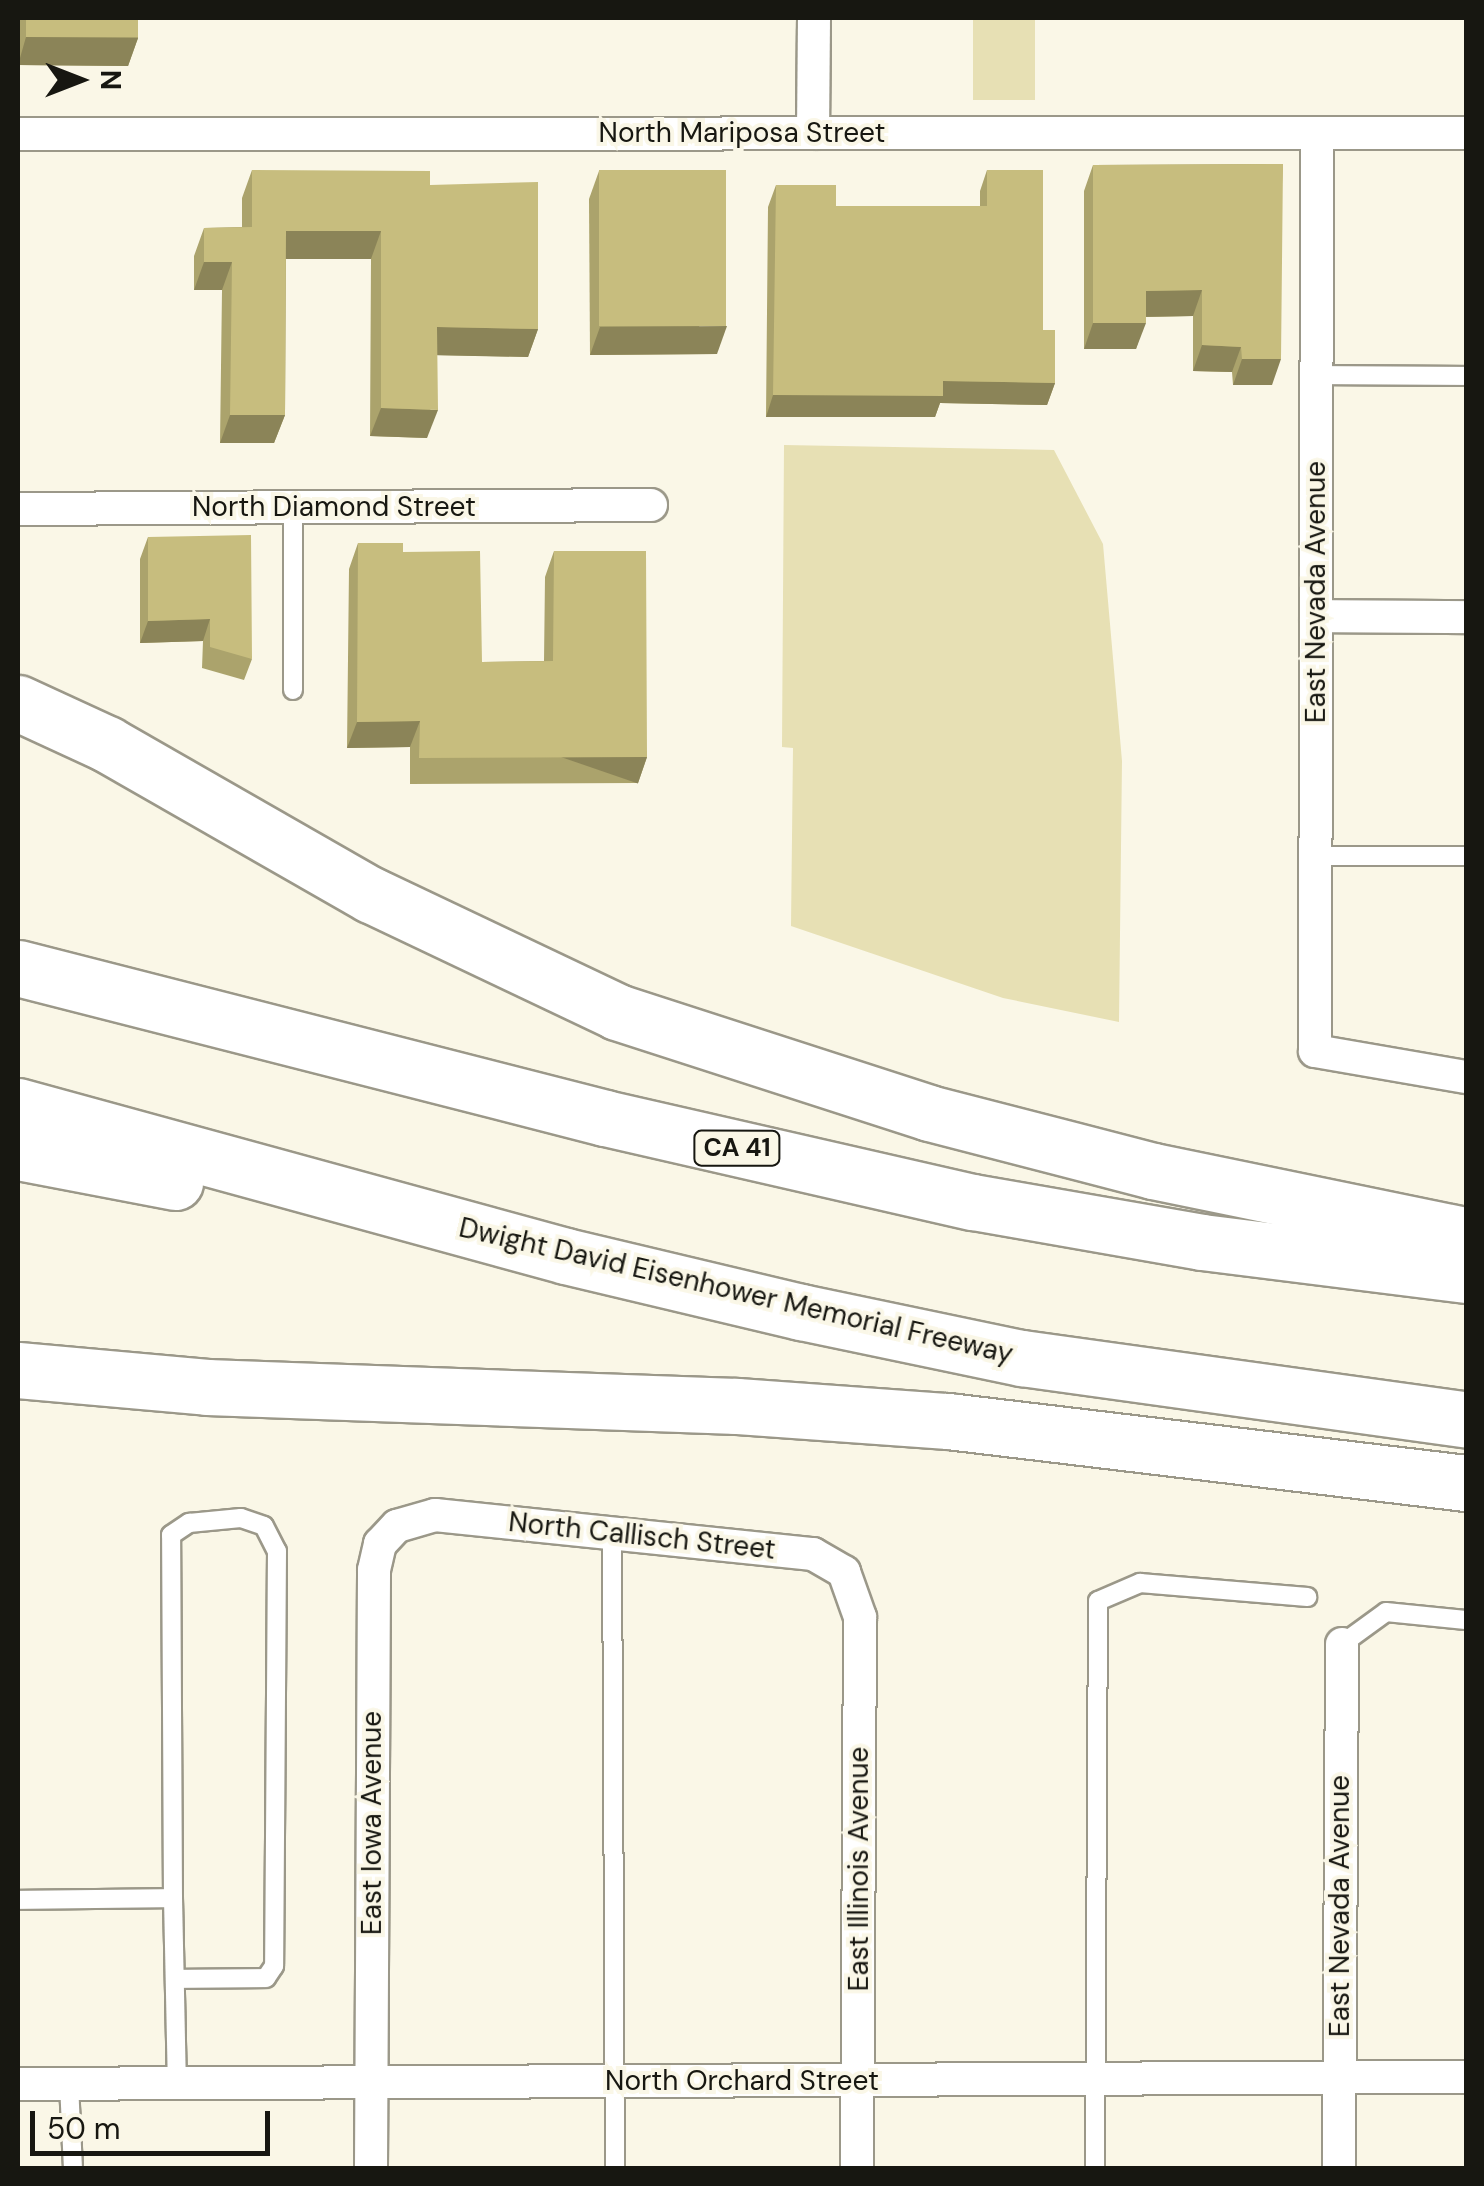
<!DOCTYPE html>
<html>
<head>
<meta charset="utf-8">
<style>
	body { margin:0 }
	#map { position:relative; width:1484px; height:2186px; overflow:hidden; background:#faf7e7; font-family:"DM Sans",sans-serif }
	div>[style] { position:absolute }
	.green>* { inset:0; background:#e7e0b4; transform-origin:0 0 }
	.roads { filter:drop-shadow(2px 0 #9b9889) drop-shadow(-2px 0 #9b9889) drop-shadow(0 2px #9b9889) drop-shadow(0 -2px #9b9889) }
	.service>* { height:18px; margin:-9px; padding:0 9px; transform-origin:9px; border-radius:9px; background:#fff }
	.minor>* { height:32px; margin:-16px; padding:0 16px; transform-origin:16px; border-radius:16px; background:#fff }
	.motorway>* { height:55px; margin:-27.5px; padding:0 27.5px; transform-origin:27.5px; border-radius:27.5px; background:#fff }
	.wall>* { inset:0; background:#aba36c }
	.shaded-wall>* { inset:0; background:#8b8458; transform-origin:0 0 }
	.building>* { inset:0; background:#c7bd7e; transform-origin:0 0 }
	span { translate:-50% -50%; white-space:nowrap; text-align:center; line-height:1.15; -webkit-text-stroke:8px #faf7e7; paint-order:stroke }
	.shield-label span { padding:2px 8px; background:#faf7e7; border:2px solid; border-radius:8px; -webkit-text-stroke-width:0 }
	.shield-label { font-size:25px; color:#171711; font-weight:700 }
	.street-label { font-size:28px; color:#171711 }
	.frame { position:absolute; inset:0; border:20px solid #171711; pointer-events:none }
	.north { position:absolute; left:30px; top:30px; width:100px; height:100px; -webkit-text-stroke:8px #faf7e7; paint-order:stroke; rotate:90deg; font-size:28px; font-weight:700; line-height:40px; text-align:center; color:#171711 }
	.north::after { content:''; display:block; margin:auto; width:35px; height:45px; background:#171711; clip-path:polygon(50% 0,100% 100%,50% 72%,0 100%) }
	.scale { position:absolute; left:30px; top:2111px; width:240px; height:45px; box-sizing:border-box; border:5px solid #171711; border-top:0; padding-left:12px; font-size:30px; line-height:35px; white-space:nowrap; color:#171711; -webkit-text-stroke:8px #faf7e7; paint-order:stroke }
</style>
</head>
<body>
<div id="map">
	<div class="green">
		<i style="left:973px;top:18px;width:62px;height:82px"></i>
		<i style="clip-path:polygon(784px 445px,1054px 450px,1103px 544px,1122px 761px,1119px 1022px,1003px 998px,791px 926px,793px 748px,782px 747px)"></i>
	</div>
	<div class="roads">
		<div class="service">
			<i style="left:1316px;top:375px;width:150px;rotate:0.4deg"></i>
			<i style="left:293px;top:690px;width:182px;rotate:-90deg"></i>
			<i style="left:1316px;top:856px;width:150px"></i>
			<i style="left:612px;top:1533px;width:635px;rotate:89.73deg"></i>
			<i style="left:1342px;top:1644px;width:54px;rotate:-36deg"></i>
			<i style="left:1386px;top:1612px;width:80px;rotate:5.7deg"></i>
			<i style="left:173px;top:1898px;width:363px;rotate:-90.3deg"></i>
			<i style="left:171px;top:1535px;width:22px;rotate:-34deg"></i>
			<i style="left:189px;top:1523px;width:52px;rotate:-5.5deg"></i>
			<i style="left:241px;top:1518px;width:24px;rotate:19deg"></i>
			<i style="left:264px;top:1526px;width:28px;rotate:63deg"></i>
			<i style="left:277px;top:1551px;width:415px;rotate:90.4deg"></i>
			<i style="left:274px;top:1966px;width:14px;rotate:124deg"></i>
			<i style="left:266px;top:1978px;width:91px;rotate:179.4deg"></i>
			<i style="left:18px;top:1900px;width:155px;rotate:-0.7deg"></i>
			<i style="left:173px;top:1898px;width:185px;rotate:88.8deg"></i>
			<i style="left:69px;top:2084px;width:84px;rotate:87.3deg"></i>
			<i style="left:1095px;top:2168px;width:567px;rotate:-89.7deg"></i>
			<i style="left:1098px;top:1601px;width:46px;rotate:-23.2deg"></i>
			<i style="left:1140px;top:1583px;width:168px;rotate:4.8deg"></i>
		</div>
		<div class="minor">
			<i style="left:813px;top:133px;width:115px;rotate:-89.5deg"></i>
			<i style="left:1317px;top:133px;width:918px;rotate:90.12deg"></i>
			<i style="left:1315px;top:1051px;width:153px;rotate:9.8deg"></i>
			<i style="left:18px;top:134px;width:1448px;rotate:-0.04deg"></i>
			<i style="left:18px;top:509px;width:633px;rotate:-0.36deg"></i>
			<i style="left:1316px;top:616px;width:150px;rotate:0.4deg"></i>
			<i style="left:18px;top:2084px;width:1448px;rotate:-0.28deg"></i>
			<i style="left:371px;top:2168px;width:598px;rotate:-89.71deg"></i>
			<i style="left:374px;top:1570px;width:27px;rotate:-77deg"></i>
			<i style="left:380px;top:1544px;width:25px;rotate:-47deg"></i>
			<i style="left:397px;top:1526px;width:40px;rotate:-16deg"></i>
			<i style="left:435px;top:1515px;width:380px;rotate:5.9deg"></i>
			<i style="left:813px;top:1554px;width:36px;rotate:30deg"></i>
			<i style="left:844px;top:1572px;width:48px;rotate:70.4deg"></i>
			<i style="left:860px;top:1617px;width:551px;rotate:90.31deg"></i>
			<i style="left:1339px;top:2168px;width:524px;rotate:-89.67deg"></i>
		</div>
		<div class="motorway">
			<i style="left:18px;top:703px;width:98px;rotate:24.7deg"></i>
			<i style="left:107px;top:744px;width:304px;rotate:29.8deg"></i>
			<i style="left:371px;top:895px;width:272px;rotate:25.4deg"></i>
			<i style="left:617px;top:1012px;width:328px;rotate:17.9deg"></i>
			<i style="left:929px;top:1113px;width:231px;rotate:14.5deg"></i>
			<i style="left:1153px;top:1171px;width:319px;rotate:11.6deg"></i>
			<i style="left:18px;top:968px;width:606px;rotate:14.33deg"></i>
			<i style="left:605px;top:1118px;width:377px;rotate:12.9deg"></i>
			<i style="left:973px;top:1202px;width:232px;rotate:9.9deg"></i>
			<i style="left:1202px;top:1242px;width:266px;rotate:7.1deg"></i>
			<i style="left:18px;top:1106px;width:568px;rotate:15.31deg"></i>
			<i style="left:566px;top:1256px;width:242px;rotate:13.4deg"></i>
			<i style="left:801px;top:1312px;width:226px;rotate:11.8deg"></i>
			<i style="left:1022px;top:1358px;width:448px;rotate:7.9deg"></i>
			<i style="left:18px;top:1152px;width:160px;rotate:10.8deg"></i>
			<i style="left:18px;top:1370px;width:190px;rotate:5.1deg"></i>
			<i style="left:207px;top:1387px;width:530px;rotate:2.05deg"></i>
			<i style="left:737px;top:1406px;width:212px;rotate:4.1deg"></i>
			<i style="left:948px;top:1421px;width:522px;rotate:6.83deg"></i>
		</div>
	</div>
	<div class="wall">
		<i style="clip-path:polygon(18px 18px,138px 18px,138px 38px,128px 66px,18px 65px)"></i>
		<i style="clip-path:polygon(1283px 164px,1272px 385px,1233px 385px,1232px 372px,1193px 371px,1193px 316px,1146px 317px,1136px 349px,1084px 349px,1084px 191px,1093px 165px)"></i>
		<i style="clip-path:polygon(252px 170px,430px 185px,538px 329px,528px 357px,437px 355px,427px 438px,370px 436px,371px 259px,286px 259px,285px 415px,274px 443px,220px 443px,222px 290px,194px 290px,194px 256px,204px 228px,242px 227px,242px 198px)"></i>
		<i style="clip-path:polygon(987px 170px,1043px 330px,1055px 383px,1047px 405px,940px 403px,935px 417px,766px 417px,768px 207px,776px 185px,836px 206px,980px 206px,980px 191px)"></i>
		<i style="clip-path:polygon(599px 171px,717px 354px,590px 355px,589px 199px)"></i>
		<i style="clip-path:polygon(148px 537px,252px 659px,244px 680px,202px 668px,203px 641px,140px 643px,140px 559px)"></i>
		<i style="clip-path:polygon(358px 543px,482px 662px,544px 661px,545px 577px,554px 551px,647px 757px,638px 783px,410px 784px,410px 747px,347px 748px,349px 569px)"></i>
	</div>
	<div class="shaded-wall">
		<i style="clip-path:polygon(26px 37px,138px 38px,128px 66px,18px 65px)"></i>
		<i style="clip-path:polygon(286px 231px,381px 231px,371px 259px,276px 259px)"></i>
		<i style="clip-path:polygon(204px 262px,232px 262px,222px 290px,194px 290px)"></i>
		<i style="clip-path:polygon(1202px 290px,1193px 316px,1136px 317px,1146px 291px)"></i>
		<i style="clip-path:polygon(1093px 323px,1146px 323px,1136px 349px,1084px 349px)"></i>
		<i style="clip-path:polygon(727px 326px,717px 354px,590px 355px,600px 327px)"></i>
		<i style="clip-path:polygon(437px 327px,538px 329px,528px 357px,427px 355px)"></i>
		<i style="clip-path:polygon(1202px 345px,1241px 347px,1232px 372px,1193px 371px)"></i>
		<i style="clip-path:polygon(1242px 359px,1281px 359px,1272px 385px,1233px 385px)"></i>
		<i style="clip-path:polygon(943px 381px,1055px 383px,1047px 405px,940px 403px,935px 417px,766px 417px,773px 395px)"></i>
		<i style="clip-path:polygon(381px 408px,438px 410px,427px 438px,370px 436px)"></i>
		<i style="clip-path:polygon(230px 415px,285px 415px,274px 443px,220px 443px)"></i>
		<i style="clip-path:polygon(210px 619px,203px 641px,140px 643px,148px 621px)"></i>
		<i style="clip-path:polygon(420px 721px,410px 747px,347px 748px,357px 722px)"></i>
		<i style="left:647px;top:757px;width:28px;height:228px;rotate:109deg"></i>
	</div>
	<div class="building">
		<i style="left:26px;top:18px;width:112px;height:19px"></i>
		<i style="clip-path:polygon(1283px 164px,1281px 359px,1242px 359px,1241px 347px,1202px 345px,1202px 290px,1146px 291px,1146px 323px,1093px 323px,1093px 165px)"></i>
		<i style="clip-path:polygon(252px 170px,430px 171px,430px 185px,538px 182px,538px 329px,437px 327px,438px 410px,381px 408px,381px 231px,286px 231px,285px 415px,230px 415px,232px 262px,204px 262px,204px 228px,252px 227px)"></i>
		<i style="left:726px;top:170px;width:156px;height:127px;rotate:90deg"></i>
		<i style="clip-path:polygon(987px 170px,1043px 170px,1043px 330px,1055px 330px,1055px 383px,943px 381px,943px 396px,773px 395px,776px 185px,836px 185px,836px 206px,987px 206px)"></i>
		<i style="clip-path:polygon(251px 535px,252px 659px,210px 647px,210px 619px,148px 621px,148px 537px)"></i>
		<i style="clip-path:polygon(358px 543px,403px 543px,403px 552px,480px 551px,482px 662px,553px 661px,554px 551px,646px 551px,647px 757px,419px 758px,420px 721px,357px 722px)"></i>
	</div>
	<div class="shield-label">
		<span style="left:737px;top:1148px">CA 41</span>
	</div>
	<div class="street-label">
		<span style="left:742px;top:133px">North Mariposa Street</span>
		<span style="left:334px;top:507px">North Diamond Street</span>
		<span style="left:1316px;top:592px;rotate:-90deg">East Nevada Avenue</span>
		<span style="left:736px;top:1291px;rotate:13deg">Dwight David Eisenhower Memorial Freeway</span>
		<span style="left:642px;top:1536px;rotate:6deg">North Callisch Street</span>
		<span style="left:372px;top:1823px;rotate:-90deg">East Iowa Avenue</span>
		<span style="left:859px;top:1869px;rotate:-90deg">East Illinois Avenue</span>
		<span style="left:1340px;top:1906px;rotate:-90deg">East Nevada Avenue</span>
		<span style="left:742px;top:2081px">North Orchard Street</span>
	</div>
	<div class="frame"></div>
	<div class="north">N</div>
	<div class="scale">50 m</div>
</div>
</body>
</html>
